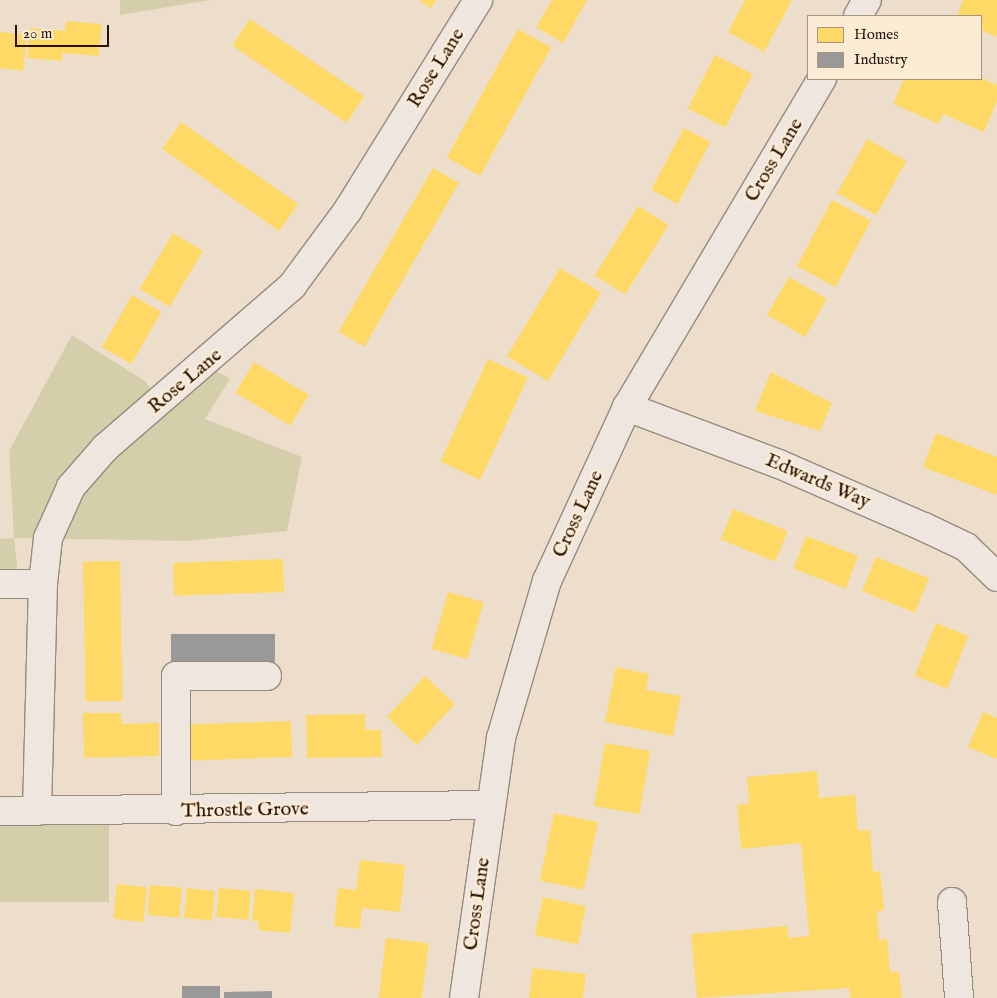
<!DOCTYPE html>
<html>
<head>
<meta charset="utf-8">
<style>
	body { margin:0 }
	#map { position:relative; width:997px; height:998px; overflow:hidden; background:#eddecc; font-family:"IM FELL English",serif }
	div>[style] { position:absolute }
	.green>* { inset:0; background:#d5ceaa; transform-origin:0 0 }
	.homes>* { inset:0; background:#ffd966; transform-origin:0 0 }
	.industry>* { inset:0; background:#999; transform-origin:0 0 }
	.roads { filter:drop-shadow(1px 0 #968a7e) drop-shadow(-1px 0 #968a7e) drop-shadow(0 1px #968a7e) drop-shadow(0 -1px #968a7e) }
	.minor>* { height:28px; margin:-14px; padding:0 14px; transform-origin:14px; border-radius:14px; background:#efe7df }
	span { translate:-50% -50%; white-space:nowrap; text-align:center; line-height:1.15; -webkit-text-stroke:5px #fcebd5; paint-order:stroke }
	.street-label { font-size:20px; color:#291300 }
	.legend { position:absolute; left:807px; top:15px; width:175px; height:65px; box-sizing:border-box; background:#fcebd5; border:1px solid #a89580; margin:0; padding:6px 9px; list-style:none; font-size:15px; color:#291300 }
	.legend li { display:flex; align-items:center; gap:10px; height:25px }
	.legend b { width:25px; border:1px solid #a89580 }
	.scale { position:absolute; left:15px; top:25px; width:94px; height:22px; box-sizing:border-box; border:2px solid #291300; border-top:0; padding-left:6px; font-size:15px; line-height:18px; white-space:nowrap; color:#291300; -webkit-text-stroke:4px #fcebd5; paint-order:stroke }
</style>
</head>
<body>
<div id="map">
	<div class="green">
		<i style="clip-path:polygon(120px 0,210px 0,120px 15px)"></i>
		<i style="clip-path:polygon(72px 335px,145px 381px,160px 402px,205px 365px,230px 379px,205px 419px,302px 457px,287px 531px,189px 541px,14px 538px,19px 584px,0 584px,0 539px,14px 538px,9px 451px)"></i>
		<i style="left:0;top:811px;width:109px;height:91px"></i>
	</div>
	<div class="homes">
		<i style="clip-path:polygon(419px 0,436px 0,431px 8px)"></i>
		<i style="clip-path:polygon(552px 0,587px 0,563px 43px,536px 27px)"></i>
		<i style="clip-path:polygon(745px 0,792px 0,764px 52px,728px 32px)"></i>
		<i style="clip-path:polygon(963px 0,997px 0,997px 37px,981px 30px,981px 16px,957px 16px)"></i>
		<i style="left:250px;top:19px;width:138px;height:32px;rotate:34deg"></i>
		<i style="clip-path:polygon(66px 21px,102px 24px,99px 56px,62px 53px,62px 61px,27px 58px,30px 28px,65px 31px)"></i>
		<i style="left:518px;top:29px;width:38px;height:147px;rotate:29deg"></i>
		<i style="left:0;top:32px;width:27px;height:36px;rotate:6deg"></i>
		<i style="left:715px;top:55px;width:42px;height:60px;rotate:27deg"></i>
		<i style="clip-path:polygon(981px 78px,997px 85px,997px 101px,984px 132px,943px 114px,939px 124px,893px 104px,904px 79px)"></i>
		<i style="left:181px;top:122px;width:143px;height:33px;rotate:35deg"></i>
		<i style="left:684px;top:128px;width:30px;height:70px;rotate:28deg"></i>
		<i style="left:867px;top:139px;width:45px;height:62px;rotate:29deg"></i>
		<i style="left:433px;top:168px;width:30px;height:189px;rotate:30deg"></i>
		<i style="left:832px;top:200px;width:44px;height:75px;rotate:28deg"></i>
		<i style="left:638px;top:206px;width:36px;height:82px;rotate:32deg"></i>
		<i style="left:173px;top:233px;width:35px;height:65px;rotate:31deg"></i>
		<i style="left:560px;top:268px;width:48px;height:103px;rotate:31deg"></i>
		<i style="left:789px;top:277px;width:44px;height:44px;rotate:30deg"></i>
		<i style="left:132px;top:295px;width:34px;height:60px;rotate:30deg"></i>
		<i style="left:488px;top:359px;width:44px;height:113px;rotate:25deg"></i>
		<i style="left:254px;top:362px;width:64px;height:36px;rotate:31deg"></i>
		<i style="clip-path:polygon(771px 372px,832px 403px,820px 431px,755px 411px)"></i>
		<i style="clip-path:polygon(936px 433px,997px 457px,997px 495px,923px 467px)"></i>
		<i style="left:733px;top:509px;width:59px;height:33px;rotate:22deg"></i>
		<i style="left:806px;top:536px;width:56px;height:35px;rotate:21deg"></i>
		<i style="left:876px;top:557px;width:57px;height:37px;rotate:22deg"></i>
		<i style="left:283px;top:559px;width:33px;height:110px;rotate:88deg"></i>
		<i style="left:120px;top:561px;width:140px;height:37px;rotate:89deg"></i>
		<i style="left:448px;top:592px;width:37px;height:59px;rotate:16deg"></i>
		<i style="left:936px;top:623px;width:35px;height:57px;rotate:22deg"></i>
		<i style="clip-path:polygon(616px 667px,649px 674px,646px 690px,681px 696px,673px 736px,605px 722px)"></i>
		<i style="left:425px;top:676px;width:41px;height:56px;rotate:43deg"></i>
		<i style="clip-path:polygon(983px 712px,997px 718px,997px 759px,968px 747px)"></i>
		<i style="clip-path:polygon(83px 713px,121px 713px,122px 724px,159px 723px,159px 756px,84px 758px)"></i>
		<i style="clip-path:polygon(365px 714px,365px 730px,381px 730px,382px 757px,307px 758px,306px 715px)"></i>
		<i style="left:291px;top:721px;width:36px;height:101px;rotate:88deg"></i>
		<i style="left:605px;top:743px;width:46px;height:64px;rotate:10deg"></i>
		<i style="clip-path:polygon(817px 771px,819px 798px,855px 795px,858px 831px,870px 830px,873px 872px,880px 871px,884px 910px,877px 911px,879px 940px,887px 939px,890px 972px,899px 971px,902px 998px,850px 998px,849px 988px,697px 998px,691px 934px,787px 926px,789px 938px,809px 936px,801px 843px,741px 849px,737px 805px,749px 804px,747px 777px)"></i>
		<i style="left:554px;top:813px;width:45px;height:69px;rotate:12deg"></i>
		<i style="clip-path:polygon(360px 860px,405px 865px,400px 912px,362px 908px,360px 929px,334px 926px,338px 888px,356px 890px)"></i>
		<i style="left:117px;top:884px;width:30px;height:35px;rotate:6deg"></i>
		<i style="left:150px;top:885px;width:32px;height:30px;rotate:5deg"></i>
		<i style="left:187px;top:888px;width:28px;height:30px;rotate:6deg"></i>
		<i style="left:219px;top:888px;width:32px;height:29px;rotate:5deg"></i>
		<i style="clip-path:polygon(255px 889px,294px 893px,290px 933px,258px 930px,258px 921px,252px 921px)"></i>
		<i style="left:543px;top:897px;width:44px;height:39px;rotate:12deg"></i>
		<i style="left:386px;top:938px;width:43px;height:61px;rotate:7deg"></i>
		<i style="clip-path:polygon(533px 968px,586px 974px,583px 998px,529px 998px)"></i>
	</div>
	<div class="industry">
		<i style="left:275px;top:634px;width:28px;height:104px;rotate:90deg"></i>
		<i style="left:182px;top:986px;width:38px;height:12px"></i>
		<i style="clip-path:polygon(272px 991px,272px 998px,224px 998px,224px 992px)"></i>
	</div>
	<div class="roads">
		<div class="minor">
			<i style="left:858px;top:16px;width:18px;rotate:-61deg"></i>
			<i style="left:627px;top:407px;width:162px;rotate:20.6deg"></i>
			<i style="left:779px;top:464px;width:158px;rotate:23.5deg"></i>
			<i style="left:924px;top:527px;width:47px;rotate:25.5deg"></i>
			<i style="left:966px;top:547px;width:43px;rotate:44.1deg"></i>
			<i style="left:0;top:584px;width:43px"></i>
			<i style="left:0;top:811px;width:491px;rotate:-0.7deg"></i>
			<i style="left:37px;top:811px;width:227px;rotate:-88.5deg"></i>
			<i style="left:43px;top:584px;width:46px;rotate:-83.8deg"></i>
			<i style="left:48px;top:538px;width:56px;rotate:-65.7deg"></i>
			<i style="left:71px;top:487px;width:52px;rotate:-48.9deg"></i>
			<i style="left:105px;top:448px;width:247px;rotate:-40.9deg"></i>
			<i style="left:292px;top:286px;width:94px;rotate:-53.6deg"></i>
			<i style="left:348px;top:210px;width:247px;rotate:-58.2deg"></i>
			<i style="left:176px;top:811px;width:135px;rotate:-90deg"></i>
			<i style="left:176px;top:676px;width:91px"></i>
			<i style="left:952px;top:902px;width:96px;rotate:85.8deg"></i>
			<i style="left:464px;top:998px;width:263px;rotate:-81.9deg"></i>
			<i style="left:501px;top:738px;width:164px;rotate:-73.7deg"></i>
			<i style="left:547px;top:581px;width:192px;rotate:-65.3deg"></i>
			<i style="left:627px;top:407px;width:382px;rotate:-59.3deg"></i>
		</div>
	</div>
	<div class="street-label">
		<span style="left:436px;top:68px;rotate:-58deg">Rose Lane</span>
		<span style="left:774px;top:160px;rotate:-59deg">Cross Lane</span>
		<span style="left:185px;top:381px;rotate:-40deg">Rose Lane</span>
		<span style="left:818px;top:481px;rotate:23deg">Edwards Way</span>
		<span style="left:578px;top:514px;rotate:-65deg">Cross Lane</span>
		<span style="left:245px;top:810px;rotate:-1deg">Throstle Grove</span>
		<span style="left:477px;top:904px;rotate:-82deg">Cross Lane</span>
	</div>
	<ul class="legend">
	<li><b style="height:14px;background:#ffd966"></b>Homes</li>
	<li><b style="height:14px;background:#999"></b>Industry</li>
	</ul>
	<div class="scale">20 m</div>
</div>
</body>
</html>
